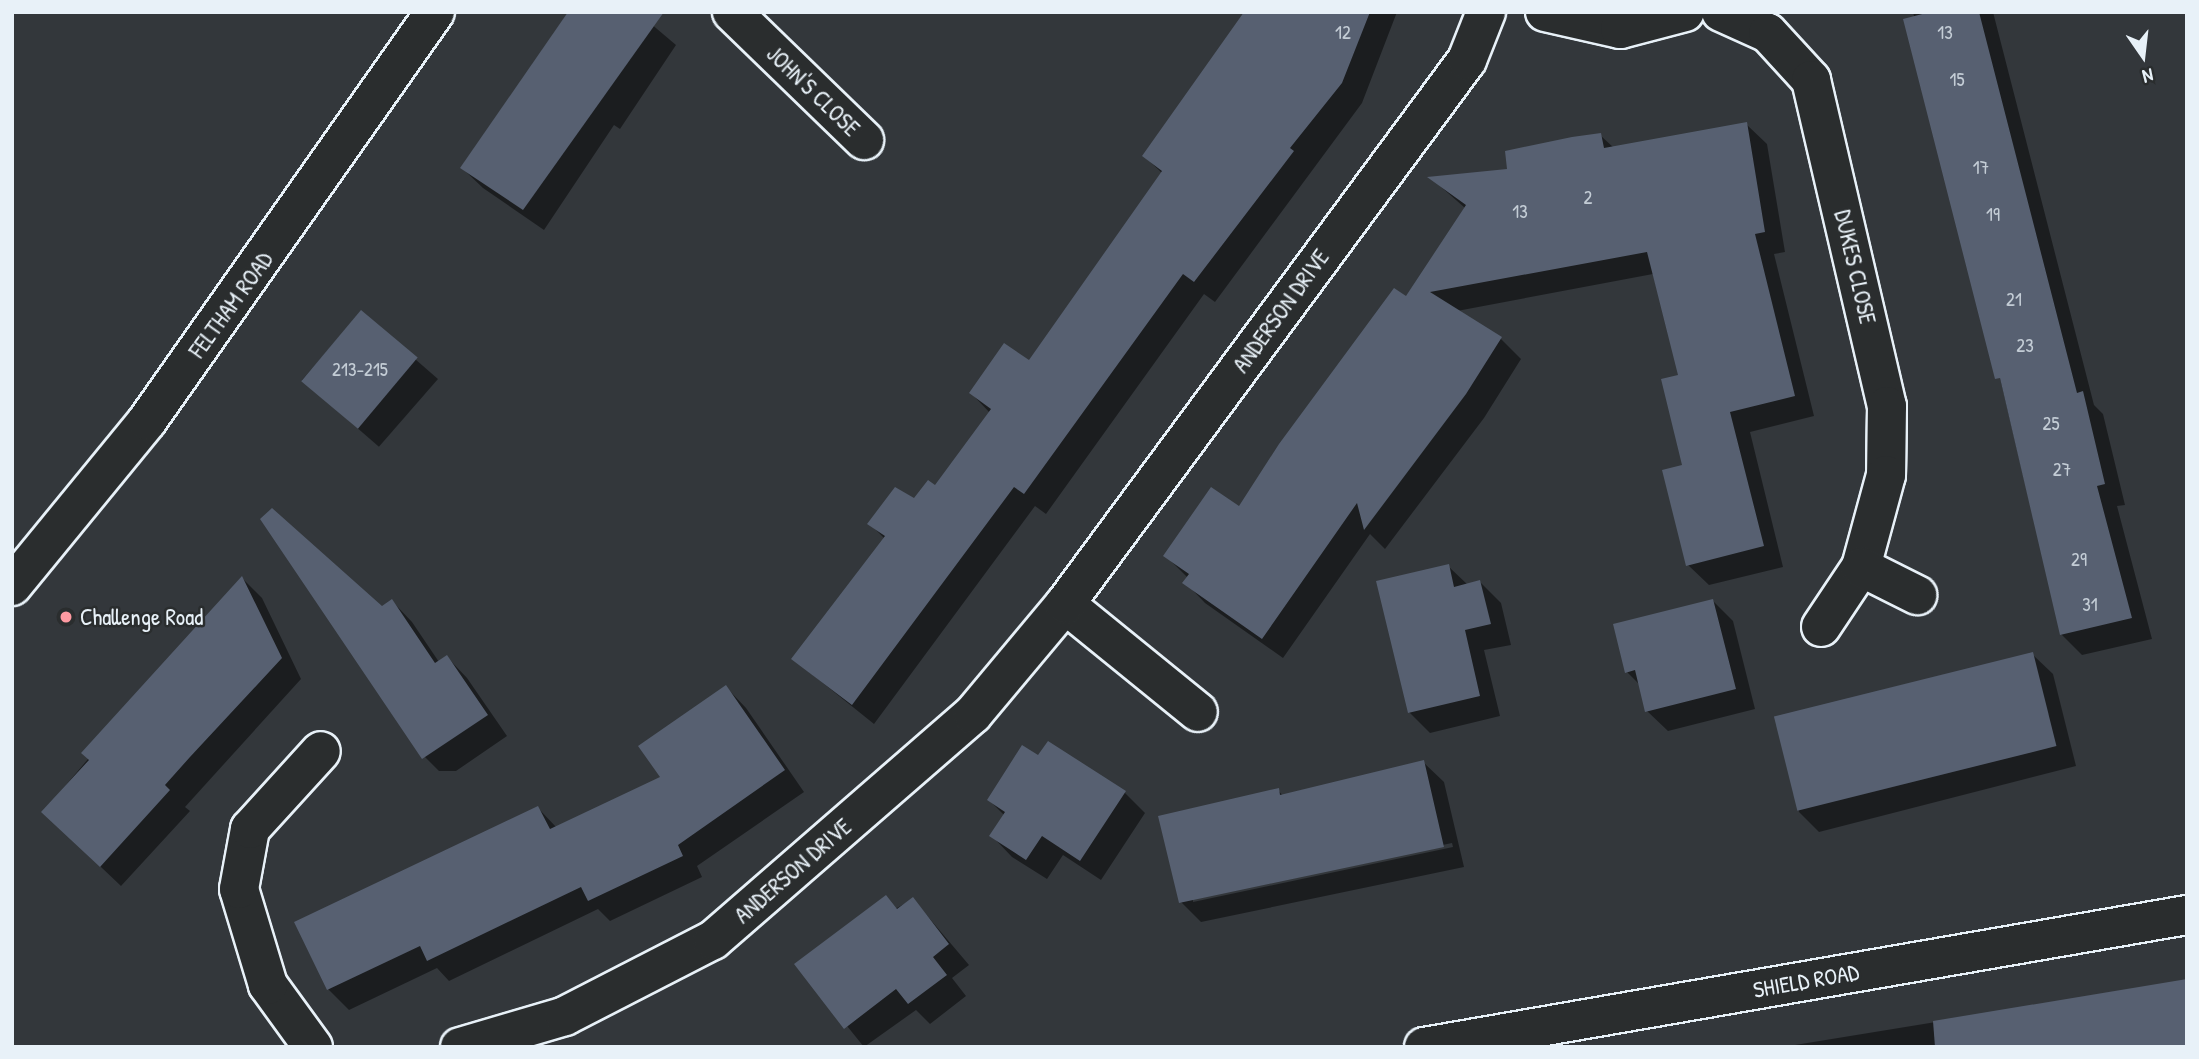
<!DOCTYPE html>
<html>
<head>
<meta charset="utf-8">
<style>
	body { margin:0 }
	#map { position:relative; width:2199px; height:1059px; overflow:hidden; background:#33373b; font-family:"Patrick Hand",sans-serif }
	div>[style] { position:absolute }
	.shadow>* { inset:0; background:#0007; transform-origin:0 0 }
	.building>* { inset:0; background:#576071; transform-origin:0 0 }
	.roads { filter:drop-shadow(2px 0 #e8f1f8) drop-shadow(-2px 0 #e8f1f8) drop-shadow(0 2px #e8f1f8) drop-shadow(0 -2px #e8f1f8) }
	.street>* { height:38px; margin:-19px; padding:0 19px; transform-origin:19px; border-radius:19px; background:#2a2d2e }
	.secondary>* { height:38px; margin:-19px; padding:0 19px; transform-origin:19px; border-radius:19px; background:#2a2d2e }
	.dots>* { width:19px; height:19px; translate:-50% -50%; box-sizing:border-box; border:4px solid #2a2d2e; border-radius:50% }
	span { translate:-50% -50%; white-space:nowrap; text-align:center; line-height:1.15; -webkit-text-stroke:5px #2a2d2e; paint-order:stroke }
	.number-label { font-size:19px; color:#c4cdd6 }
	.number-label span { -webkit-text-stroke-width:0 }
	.street-label { font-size:23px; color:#e8f1f8 }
	.poi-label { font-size:23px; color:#e8f1f8 }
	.left { translate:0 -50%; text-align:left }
	.frame { position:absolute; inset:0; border:14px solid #e8f1f8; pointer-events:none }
	.north { position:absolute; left:2108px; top:21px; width:70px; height:70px; -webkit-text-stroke:5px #2a2d2e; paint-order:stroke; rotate:166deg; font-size:19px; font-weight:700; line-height:28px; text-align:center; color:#e8f1f8 }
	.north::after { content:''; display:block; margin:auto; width:24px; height:32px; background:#e8f1f8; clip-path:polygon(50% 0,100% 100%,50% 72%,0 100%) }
</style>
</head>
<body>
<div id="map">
	<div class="shadow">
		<i style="clip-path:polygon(637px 12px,676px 45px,620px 129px,614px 125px,544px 230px,483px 188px,462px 168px)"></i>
		<i style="clip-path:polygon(1289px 12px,1397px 12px,1362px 103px,1215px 302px,1204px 294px,1046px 514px,1035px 506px,874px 724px,793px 659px,885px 539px,869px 523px,936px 487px,990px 413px,971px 393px,1029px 363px,1162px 173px,1144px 156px)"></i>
		<i style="clip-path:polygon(1913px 12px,1993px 12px,2094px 405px,2103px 414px,2125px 505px,2117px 506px,2152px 639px,2082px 655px,2061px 634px)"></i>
		<i style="clip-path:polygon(1746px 124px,1767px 144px,1785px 252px,1774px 254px,1814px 416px,1750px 432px,1783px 567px,1709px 585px,1688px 565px,1680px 377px,1653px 274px,1457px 311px,1501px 339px,1521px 359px,1484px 418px,1385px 549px,1370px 534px,1283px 658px,1205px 603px,1185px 582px,1188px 578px,1165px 555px,1239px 508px,1406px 299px,1465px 208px,1431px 178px,1509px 170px,1600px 135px,1614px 148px)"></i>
		<i style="left:361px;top:312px;width:102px;height:90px;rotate:41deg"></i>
		<i style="clip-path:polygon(1448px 566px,1468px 585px,1480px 582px,1501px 603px,1511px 645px,1484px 650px,1500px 716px,1430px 733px,1409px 712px)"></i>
		<i style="clip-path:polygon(242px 578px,262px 598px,301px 679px,185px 807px,190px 811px,121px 886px,43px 812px)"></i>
		<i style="clip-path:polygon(392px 601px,412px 622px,439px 662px,447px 657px,467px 678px,507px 736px,456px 771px,439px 771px,418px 750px,382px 608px)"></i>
		<i style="clip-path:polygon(1713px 601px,1733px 621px,1755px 709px,1668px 731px,1647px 711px,1641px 686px,1627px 672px)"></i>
		<i style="clip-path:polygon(2032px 654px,2053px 674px,2076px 766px,1819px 832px,1799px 812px,1776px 719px)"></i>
		<i style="clip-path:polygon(726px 687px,746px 708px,804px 792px,697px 866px,702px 877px,610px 921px,598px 909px,449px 981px,437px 968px,349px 1010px,328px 989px,296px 923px,538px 808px,557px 828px,663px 778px)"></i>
		<i style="clip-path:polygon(1038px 758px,1125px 793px,1145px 813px,1101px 880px,1063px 855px,1047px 879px,1012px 857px,992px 836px,1005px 816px,989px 800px)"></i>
		<i style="clip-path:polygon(evenodd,1423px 762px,1444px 782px,1464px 867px,1201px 922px,1181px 902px,1278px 790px,1283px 796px,1423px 762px,1452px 843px,1453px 847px,1193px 902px,1193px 898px,1452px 843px)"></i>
		<i style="clip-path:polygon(913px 899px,969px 965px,952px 978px,966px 996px,930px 1024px,916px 1010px,864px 1047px,797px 964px)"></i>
		<i style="clip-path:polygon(2187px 981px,2187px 1047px,1795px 1047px,1795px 1045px)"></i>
	</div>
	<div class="building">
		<i style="clip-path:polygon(568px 12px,664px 12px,523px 210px,460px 168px)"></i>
		<i style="clip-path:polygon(1244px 12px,1370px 12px,1342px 83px,1290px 148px,1294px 151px,1194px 282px,1183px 274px,1024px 494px,1014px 487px,852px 705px,791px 659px,885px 536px,867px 524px,895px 487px,914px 498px,928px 480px,935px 485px,991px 409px,969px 393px,1004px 343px,1029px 360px,1162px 171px,1142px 156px)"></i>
		<i style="clip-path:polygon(1930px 12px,1979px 12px,2077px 393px,2083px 391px,2105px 484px,2097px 486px,2132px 618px,2060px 635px,2000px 378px,1995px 379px,1903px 19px)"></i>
		<i style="clip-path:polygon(1747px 122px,1765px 232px,1755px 234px,1795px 396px,1730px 412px,1764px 546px,1686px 566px,1662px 470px,1682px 465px,1661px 379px,1678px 375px,1647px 252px,1430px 292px,1502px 337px,1466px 394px,1364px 530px,1357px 503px,1262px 639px,1182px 583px,1189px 574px,1163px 556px,1211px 487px,1239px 506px,1279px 444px,1394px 288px,1406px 296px,1466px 205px,1427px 177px,1507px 169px,1505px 151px,1572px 137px,1601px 133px,1604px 148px)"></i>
		<i style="left:361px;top:310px;width:74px;height:93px;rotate:40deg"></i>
		<i style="clip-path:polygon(272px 508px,382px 606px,392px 599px,435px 663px,447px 655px,488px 715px,422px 759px,260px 519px)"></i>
		<i style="clip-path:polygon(1449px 564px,1454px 587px,1480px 580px,1491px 624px,1465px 630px,1480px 696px,1408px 713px,1376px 581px)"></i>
		<i style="clip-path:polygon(242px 576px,282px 658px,190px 757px,165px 785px,170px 790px,100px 867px,41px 812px,89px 760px,81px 753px)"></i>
		<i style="clip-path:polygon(1713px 599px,1736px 689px,1645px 712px,1635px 670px,1625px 673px,1613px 624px)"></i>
		<i style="left:2033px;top:652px;width:97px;height:267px;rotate:76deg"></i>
		<i style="clip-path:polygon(726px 685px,785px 770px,678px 845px,683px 856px,588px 901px,581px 887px,427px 961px,420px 946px,327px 990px,294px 922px,538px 806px,550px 829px,660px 777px,638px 746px)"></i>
		<i style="clip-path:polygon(1048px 741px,1126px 791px,1080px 861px,1042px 836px,1026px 860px,989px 836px,1005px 812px,987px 800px,1022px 745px,1038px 755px)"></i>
		<i style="clip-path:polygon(1424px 760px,1444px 847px,1179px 903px,1158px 816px,1279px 788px,1280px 795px)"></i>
		<i style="clip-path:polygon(886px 895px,897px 909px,913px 897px,949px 944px,933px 957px,947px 975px,908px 1004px,896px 989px,844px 1029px,794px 964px)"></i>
		<i style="clip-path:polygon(2187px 979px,2187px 1047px,1935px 1047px,1933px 1021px)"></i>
	</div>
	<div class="roads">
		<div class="street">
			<i style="left:732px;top:12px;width:184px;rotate:44.1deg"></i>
			<i style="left:1545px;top:12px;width:77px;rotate:12.8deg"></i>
			<i style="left:1620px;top:29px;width:67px;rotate:-14.7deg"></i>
			<i style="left:1721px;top:12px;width:51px;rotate:24.1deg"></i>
			<i style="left:1768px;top:33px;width:64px;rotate:47.5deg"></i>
			<i style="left:1811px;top:80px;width:335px;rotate:76.9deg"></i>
			<i style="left:1887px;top:406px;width:69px;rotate:90.8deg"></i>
			<i style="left:1886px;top:475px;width:95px;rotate:105.2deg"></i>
			<i style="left:1861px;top:567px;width:72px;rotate:123.7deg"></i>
			<i style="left:1861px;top:567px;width:63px;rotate:26.6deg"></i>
			<i style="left:1065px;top:604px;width:171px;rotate:39.1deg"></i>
			<i style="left:313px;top:1047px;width:77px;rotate:-126deg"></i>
			<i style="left:268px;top:985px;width:100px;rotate:-106.8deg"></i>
			<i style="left:239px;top:889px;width:61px;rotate:-79.6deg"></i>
			<i style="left:250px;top:829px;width:105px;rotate:-47.7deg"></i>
			<i style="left:460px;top:1047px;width:109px;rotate:-16.4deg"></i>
			<i style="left:565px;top:1016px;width:166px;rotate:-27.2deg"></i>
			<i style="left:713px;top:940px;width:344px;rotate:-41deg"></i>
			<i style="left:973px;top:714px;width:143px;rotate:-50.1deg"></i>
			<i style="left:1065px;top:604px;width:676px;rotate:-53.54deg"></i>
			<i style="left:1467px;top:60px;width:52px;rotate:-68.4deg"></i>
			<i style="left:1424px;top:1047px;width:774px;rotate:-9.82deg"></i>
		</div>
		<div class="secondary">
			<i style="left:12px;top:586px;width:213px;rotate:-50.7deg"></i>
			<i style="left:147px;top:421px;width:500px;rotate:-54.85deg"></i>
		</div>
	</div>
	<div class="dots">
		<i style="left:66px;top:617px;background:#ff9aa2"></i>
	</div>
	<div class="number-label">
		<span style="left:1343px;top:33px">12</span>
		<span style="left:1945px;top:33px">13</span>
		<span style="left:1957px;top:80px">15</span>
		<span style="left:1981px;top:168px">17</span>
		<span style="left:1588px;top:198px">2</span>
		<span style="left:1520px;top:212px">13</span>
		<span style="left:1993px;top:215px">19</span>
		<span style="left:2014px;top:300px">21</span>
		<span style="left:2025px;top:346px">23</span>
		<span style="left:360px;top:370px">213-215</span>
		<span style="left:2051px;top:424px">25</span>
		<span style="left:2062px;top:470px">27</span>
		<span style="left:2079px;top:560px">29</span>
		<span style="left:2090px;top:605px">31</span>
	</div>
	<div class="street-label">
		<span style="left:813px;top:91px;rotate:44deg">JOHN'S CLOSE</span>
		<span style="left:1855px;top:267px;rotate:77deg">DUKES CLOSE</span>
		<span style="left:231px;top:305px;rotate:-54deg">FELTHAM ROAD</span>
		<span style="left:1281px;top:311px;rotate:-54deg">ANDERSON DRIVE</span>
		<span style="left:793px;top:871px;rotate:-41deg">ANDERSON DRIVE</span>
		<span style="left:1806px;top:981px;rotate:-10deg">SHIELD ROAD</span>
	</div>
	<div class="poi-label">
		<span class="left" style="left:80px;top:617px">Challenge Road</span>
	</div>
	<div class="frame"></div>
	<div class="north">N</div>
</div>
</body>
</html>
